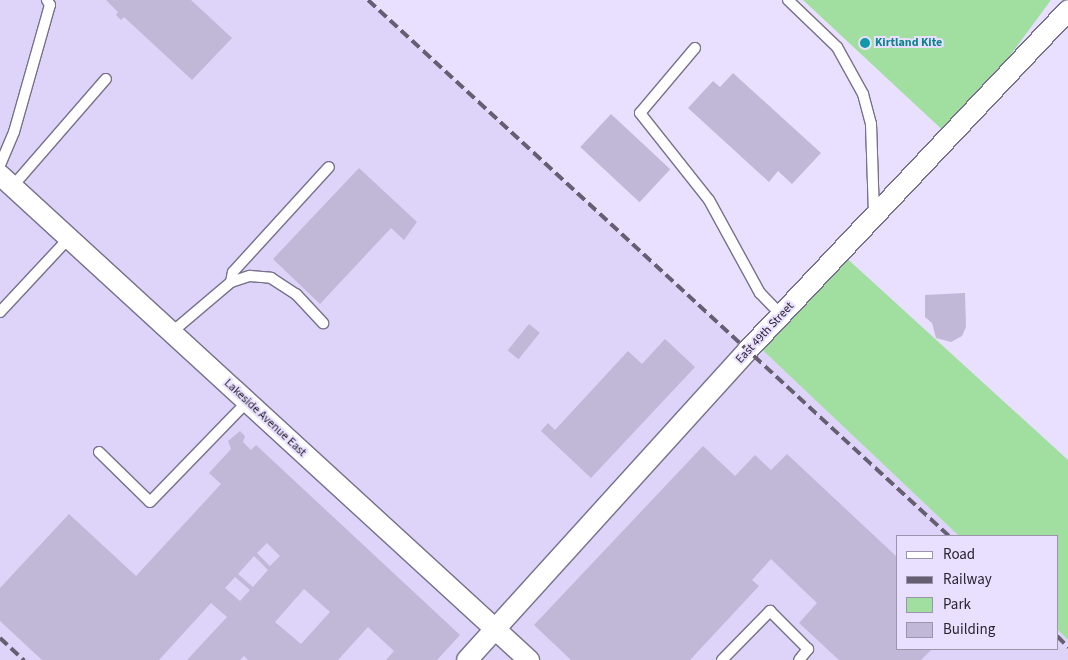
<!DOCTYPE html>
<html>
<head>
<meta charset="utf-8">
<style>
	body { margin:0 }
	#map { position:relative; width:1068px; height:660px; overflow:hidden; background:#e9dfff; font-family:"Source Sans 3",sans-serif }
	div>[style] { position:absolute }
	.built>* { inset:0; background:#ded3f9 }
	.green>* { inset:0; background:#a1dfa0 }
	.building>* { inset:0; background:#c1b8d7; transform-origin:0 0 }
	.roads { filter:drop-shadow(1px 0 #78708c) drop-shadow(-1px 0 #78708c) drop-shadow(0 1px #78708c) drop-shadow(0 -1px #78708c) }
	.service>* { height:10px; margin:-5px; padding:0 5px; transform-origin:5px; border-radius:5px; background:#fff }
	.minor>* { height:20px; margin:-10px; padding:0 10px; transform-origin:10px; border-radius:10px; background:#fff }
	.rail>* { height:4px; margin-top:-2px; transform-origin:0; background:repeating-linear-gradient(90deg,#655f71 0 10px,transparent 0 15px) }
	.dots>* { width:14px; height:14px; translate:-50% -50%; box-sizing:border-box; border:2px solid #e9dfff; border-radius:50% }
	span { translate:-50% -50%; white-space:nowrap; text-align:center; line-height:1.15; -webkit-text-stroke:4px #e9dfff; paint-order:stroke }
	.culture-label { font-size:12px; color:#0d838f; font-weight:700 }
	.left { translate:0 -50%; text-align:left }
	.street-label { font-size:12px; color:#282430 }
	.legend { position:absolute; left:896px; top:535px; width:162px; height:115px; box-sizing:border-box; background:#e9dfff; border:1px solid #9c94ac; margin:0; padding:6px 9px; list-style:none; font-size:15px; color:#282430 }
	.legend li { display:flex; align-items:center; gap:10px; height:25px }
	.legend b { width:25px; border:1px solid #9c94ac }
</style>
</head>
<body>
<div id="map">
	<div class="built">
		<i style="clip-path:polygon(0 0,368px 0,748px 350px,755px 343px,959px 536px,897px 536px,897px 649px,1057px 649px,1057px 629px,1068px 640px,1068px 660px,0 660px)"></i>
	</div>
	<div class="green">
		<i style="clip-path:polygon(803px 0,1051px 0,950px 137px)"></i>
		<i style="clip-path:polygon(841px 253px,1068px 460px,1068px 640px,1057px 629px,1057px 536px,959px 536px,755px 343px)"></i>
	</div>
	<div class="building">
		<i style="clip-path:polygon(106px 0,191px 0,232px 38px,192px 80px,124px 17px,121px 20px,116px 15px,118px 12px)"></i>
		<i style="clip-path:polygon(733px 73px,821px 153px,792px 184px,778px 171px,769px 182px,688px 108px,713px 81px,720px 87px)"></i>
		<i style="left:611px;top:114px;width:81px;height:45px;rotate:43deg"></i>
		<i style="clip-path:polygon(359px 168px,417px 222px,404px 240px,391px 228px,320px 304px,273px 259px)"></i>
		<i style="clip-path:polygon(965px 293px,966px 327px,962px 336px,951px 342px,936px 338px,932px 323px,925px 317px,925px 295px)"></i>
		<i style="left:529px;top:324px;width:14px;height:34px;rotate:39deg"></i>
		<i style="clip-path:polygon(665px 339px,695px 367px,591px 478px,541px 431px,548px 423px,555px 430px,628px 351px,642px 364px)"></i>
		<i style="clip-path:polygon(evenodd,240px 431px,245px 436px,243px 442px,251px 450px,256px 445px,460px 635px,437px 660px,386px 660px,394px 651px,368px 627px,338px 660px,248px 660px,244px 656px,240px 660px,187px 660px,227px 617px,211px 603px,159px 660px,42px 660px,0 621px,0 588px,69px 514px,136px 576px,221px 484px,209px 473px,231px 449px,228px 441px,240px 431px,267px 543px,280px 556px,270px 566px,257px 553px,267px 543px,240px 431px,254px 556px,268px 570px,253px 587px,238px 574px,254px 556px,240px 431px,235px 577px,250px 590px,240px 601px,225px 588px,235px 577px,240px 431px,304px 589px,330px 612px,301px 644px,275px 622px,304px 589px)"></i>
		<i style="clip-path:polygon(703px 446px,735px 476px,755px 455px,771px 470px,787px 454px,897px 557px,897px 649px,932px 649px,921px 660px,839px 660px,799px 623px,817px 603px,771px 559px,752px 580px,759px 586px,690px 660px,571px 660px,534px 625px)"></i>
	</div>
	<div class="roads">
		<div class="service">
			<i style="left:788px;top:0;width:68px;rotate:43.8deg"></i>
			<i style="left:837px;top:47px;width:54px;rotate:61deg"></i>
			<i style="left:863px;top:94px;width:31px;rotate:75deg"></i>
			<i style="left:871px;top:124px;width:90px;rotate:88.1deg"></i>
			<i style="left:695px;top:48px;width:85px;rotate:130.2deg"></i>
			<i style="left:640px;top:113px;width:111px;rotate:51.6deg"></i>
			<i style="left:709px;top:200px;width:106px;rotate:61.3deg"></i>
			<i style="left:760px;top:293px;width:30px;rotate:46deg"></i>
			<i style="left:0;top:165px;width:36px;rotate:-67deg"></i>
			<i style="left:14px;top:132px;width:132px;rotate:-74.2deg"></i>
			<i style="left:50px;top:5px;width:6px;rotate:-121deg"></i>
			<i style="left:12px;top:187px;width:143px;rotate:-49deg"></i>
			<i style="left:231px;top:282px;width:10px;rotate:-79deg"></i>
			<i style="left:233px;top:272px;width:142px;rotate:-47.6deg"></i>
			<i style="left:0;top:312px;width:101px;rotate:-47deg"></i>
			<i style="left:172px;top:332px;width:77px;rotate:-40.3deg"></i>
			<i style="left:231px;top:282px;width:20px;rotate:-18deg"></i>
			<i style="left:250px;top:276px;width:21px;rotate:5deg"></i>
			<i style="left:271px;top:278px;width:30px;rotate:33deg"></i>
			<i style="left:296px;top:294px;width:40px;rotate:47deg"></i>
			<i style="left:99px;top:452px;width:71px;rotate:44.4deg"></i>
			<i style="left:150px;top:502px;width:139px;rotate:-45.9deg"></i>
			<i style="left:722px;top:660px;width:69px;rotate:-45.6deg"></i>
			<i style="left:770px;top:611px;width:54px;rotate:45deg"></i>
			<i style="left:808px;top:649px;width:14px;rotate:129deg"></i>
		</div>
		<div class="minor">
			<i style="left:0;top:175px;width:718px;rotate:42.52deg"></i>
			<i style="left:467px;top:660px;width:418px;rotate:-47.8deg"></i>
			<i style="left:748px;top:350px;width:467px;rotate:-46.7deg"></i>
		</div>
	</div>
	<div class="rail">
		<i style="left:368px;top:0;width:790px;rotate:42.69deg"></i>
		<i style="left:1057px;top:636px;width:16px;rotate:45deg"></i>
		<i style="left:0;top:638px;width:33px;rotate:43deg"></i>
	</div>
	<div class="dots">
		<i style="left:865px;top:43px;background:#0f9aa8"></i>
	</div>
	<div class="culture-label">
		<span class="left" style="left:875px;top:43px">Kirtland Kite</span>
	</div>
	<div class="street-label">
		<span style="left:765px;top:333px;rotate:-47deg">East 49th Street</span>
		<span style="left:265px;top:418px;rotate:43deg">Lakeside Avenue East</span>
	</div>
	<ul class="legend">
	<li><b style="height:6px;background:#fff"></b>Road</li>
	<li><b style="height:6px;background:#655f71"></b>Railway</li>
	<li><b style="height:14px;background:#a1dfa0"></b>Park</li>
	<li><b style="height:14px;background:#c1b8d7"></b>Building</li>
	</ul>
</div>
</body>
</html>
